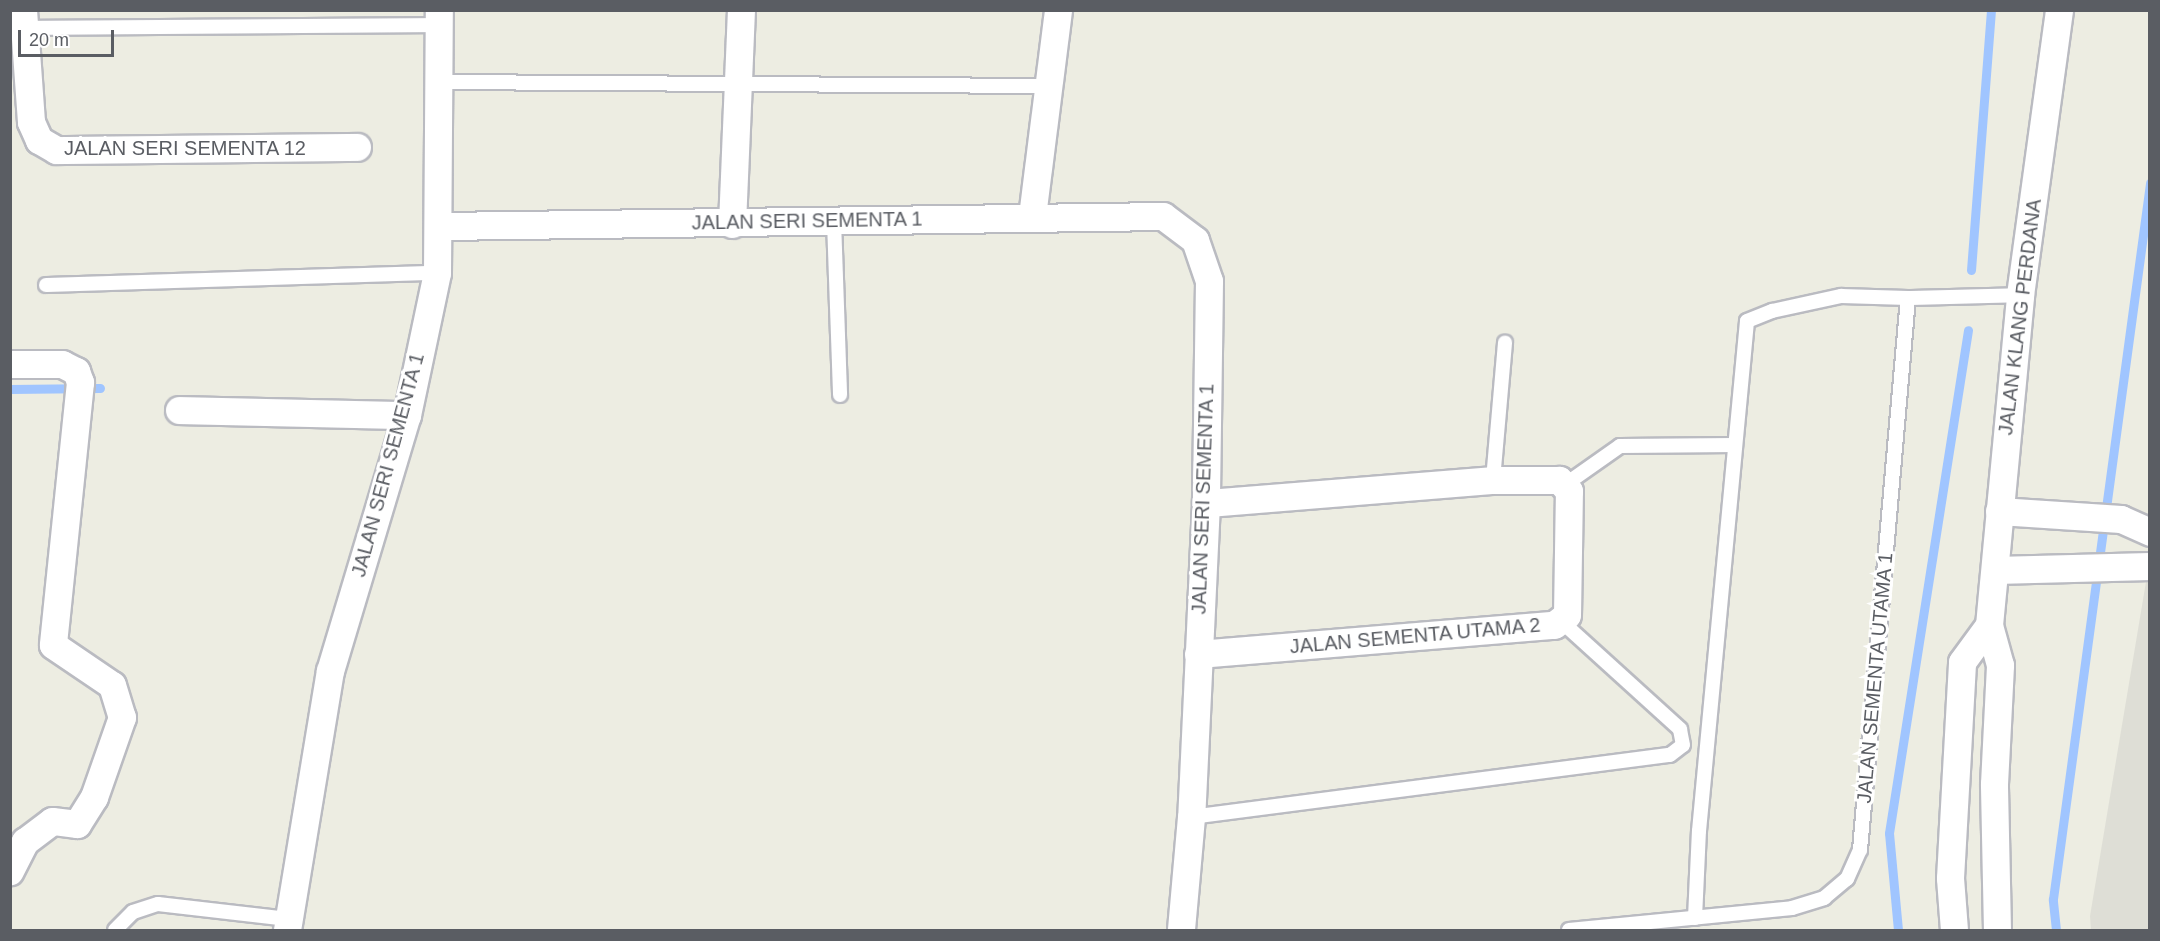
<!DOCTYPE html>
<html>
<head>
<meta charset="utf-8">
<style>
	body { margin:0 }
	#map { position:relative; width:2160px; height:941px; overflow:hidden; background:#edede2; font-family:Helvetica,sans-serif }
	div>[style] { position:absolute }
	.industrial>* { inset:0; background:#deded6 }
	.stream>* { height:9px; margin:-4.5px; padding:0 4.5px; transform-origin:4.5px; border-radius:4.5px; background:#a0c5ff }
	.roads { filter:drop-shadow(2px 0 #babbc1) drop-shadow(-2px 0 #babbc1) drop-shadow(0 2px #babbc1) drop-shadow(0 -2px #babbc1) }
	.lane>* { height:14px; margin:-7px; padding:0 7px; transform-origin:7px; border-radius:7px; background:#fff }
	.street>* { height:27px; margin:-13.5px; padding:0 13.5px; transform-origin:13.5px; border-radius:13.5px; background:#fff }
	span { translate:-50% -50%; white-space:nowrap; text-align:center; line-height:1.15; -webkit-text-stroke:6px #fff; paint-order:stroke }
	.street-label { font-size:20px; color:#5a5d63 }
	.frame { position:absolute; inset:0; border:12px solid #5a5d63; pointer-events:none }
	.scale { position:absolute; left:18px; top:30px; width:96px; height:27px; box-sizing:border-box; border:3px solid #5a5d63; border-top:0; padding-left:8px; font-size:18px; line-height:21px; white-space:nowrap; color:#5a5d63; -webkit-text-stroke:4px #fff; paint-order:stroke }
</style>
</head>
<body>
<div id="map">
	<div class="industrial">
		<i style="clip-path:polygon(2149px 564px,2149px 930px,2091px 930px,2090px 916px)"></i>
	</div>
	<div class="stream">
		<i style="left:1971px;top:270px;width:261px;rotate:-85.6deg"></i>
		<i style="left:10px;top:389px;width:90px;rotate:-0.6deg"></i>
		<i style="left:1898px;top:930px;width:97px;rotate:-95.3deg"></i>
		<i style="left:1889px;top:833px;width:509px;rotate:-81.07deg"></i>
		<i style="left:2056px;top:930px;width:31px;rotate:-96deg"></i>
		<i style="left:2053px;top:899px;width:723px;rotate:-82.28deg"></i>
	</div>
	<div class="roads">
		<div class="lane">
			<i style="left:23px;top:28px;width:416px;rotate:-0.4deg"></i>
			<i style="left:440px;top:82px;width:609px;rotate:0.38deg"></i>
			<i style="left:834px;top:221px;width:174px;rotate:88deg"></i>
			<i style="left:46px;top:285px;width:391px;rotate:-1.8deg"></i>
			<i style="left:1493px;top:480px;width:138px;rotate:-85deg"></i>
			<i style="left:1566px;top:484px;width:66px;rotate:-35.1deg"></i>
			<i style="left:1620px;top:446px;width:115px;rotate:-0.5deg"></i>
			<i style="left:1191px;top:817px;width:483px;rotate:-7.4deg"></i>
			<i style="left:1670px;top:755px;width:16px;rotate:-38deg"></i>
			<i style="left:1683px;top:745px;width:16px;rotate:-101deg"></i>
			<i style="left:1680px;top:729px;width:159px;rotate:-137.8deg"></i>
			<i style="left:1695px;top:918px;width:87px;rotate:-87.4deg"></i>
			<i style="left:1699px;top:831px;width:512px;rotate:-84.62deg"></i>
			<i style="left:1747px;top:321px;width:27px;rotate:-22deg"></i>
			<i style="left:1772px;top:311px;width:71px;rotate:-12.3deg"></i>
			<i style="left:1841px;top:296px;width:67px;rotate:1.7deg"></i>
			<i style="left:115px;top:930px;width:25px;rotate:-45deg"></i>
			<i style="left:133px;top:912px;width:26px;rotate:-18deg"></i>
			<i style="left:158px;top:904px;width:131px;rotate:6.6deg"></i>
			<i style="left:1569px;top:930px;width:224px;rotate:-5.6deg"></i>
			<i style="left:1792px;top:908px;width:34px;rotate:-17deg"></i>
			<i style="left:1824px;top:898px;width:30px;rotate:-40deg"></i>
			<i style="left:1847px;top:879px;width:32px;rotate:-66deg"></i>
			<i style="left:1860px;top:850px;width:554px;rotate:-85.03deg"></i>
			<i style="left:1908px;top:298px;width:112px;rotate:-1.5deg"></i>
		</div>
		<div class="street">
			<i style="left:23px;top:10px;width:112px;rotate:85.9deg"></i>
			<i style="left:31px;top:122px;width:20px;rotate:66deg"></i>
			<i style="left:39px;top:140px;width:20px;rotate:30deg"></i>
			<i style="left:56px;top:150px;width:301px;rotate:-0.6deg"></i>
			<i style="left:1032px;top:216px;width:208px;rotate:-82.8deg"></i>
			<i style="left:732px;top:224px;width:214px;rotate:-87.6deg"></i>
			<i style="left:441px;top:226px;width:722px;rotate:-0.79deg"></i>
			<i style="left:1163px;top:216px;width:40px;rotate:37deg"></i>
			<i style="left:1195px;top:240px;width:43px;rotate:71.1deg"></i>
			<i style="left:1209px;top:281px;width:222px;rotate:90.8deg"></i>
			<i style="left:1206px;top:503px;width:314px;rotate:92.7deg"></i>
			<i style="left:1191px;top:817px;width:113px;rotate:95.1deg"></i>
			<i style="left:10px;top:364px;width:52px"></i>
			<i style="left:62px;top:364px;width:16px;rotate:27deg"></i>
			<i style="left:76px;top:371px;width:12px;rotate:70deg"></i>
			<i style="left:80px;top:382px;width:264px;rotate:95.9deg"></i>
			<i style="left:53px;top:645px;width:71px;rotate:34.1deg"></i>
			<i style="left:112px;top:685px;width:34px;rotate:73deg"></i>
			<i style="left:122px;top:717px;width:85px;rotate:109.3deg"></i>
			<i style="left:94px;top:797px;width:32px;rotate:122deg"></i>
			<i style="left:77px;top:824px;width:25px;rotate:-173deg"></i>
			<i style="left:52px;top:821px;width:34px;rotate:143deg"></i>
			<i style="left:25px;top:841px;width:34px;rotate:117deg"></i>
			<i style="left:179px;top:410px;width:228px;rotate:1.3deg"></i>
			<i style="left:1999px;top:511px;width:122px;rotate:3.8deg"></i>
			<i style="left:2121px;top:519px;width:32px;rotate:24deg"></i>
			<i style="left:1995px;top:570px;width:155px;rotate:-1.5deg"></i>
			<i style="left:1198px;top:654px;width:357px;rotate:-4.7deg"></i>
			<i style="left:1554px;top:625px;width:16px;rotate:-38deg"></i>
			<i style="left:1567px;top:615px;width:124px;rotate:-89.1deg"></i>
			<i style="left:1569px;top:491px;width:15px;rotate:-132deg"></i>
			<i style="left:1559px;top:480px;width:66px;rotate:180deg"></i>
			<i style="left:1493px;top:480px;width:288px;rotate:175.4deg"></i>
			<i style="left:287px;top:930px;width:263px;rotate:-80.6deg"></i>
			<i style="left:330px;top:671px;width:267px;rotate:-73.3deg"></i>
			<i style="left:407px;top:415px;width:145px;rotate:-78.1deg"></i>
			<i style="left:437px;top:273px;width:263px;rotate:-89.6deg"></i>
			<i style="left:1954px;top:930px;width:52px;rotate:-94.4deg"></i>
			<i style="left:1950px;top:878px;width:216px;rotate:-86.8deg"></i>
			<i style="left:1962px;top:662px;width:46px;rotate:-53.9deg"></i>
			<i style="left:1997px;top:930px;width:146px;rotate:-91.2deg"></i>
			<i style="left:1994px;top:784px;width:119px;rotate:-87.1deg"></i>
			<i style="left:2000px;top:665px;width:41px;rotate:-105.4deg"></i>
			<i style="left:1989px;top:625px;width:331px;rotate:-84.6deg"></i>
			<i style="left:2020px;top:295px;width:288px;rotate:-82.2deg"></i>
		</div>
	</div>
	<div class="street-label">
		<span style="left:185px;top:148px">JALAN SERI SEMENTA 12</span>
		<span style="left:807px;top:221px;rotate:-1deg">JALAN SERI SEMENTA 1</span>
		<span style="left:2020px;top:317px;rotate:-83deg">JALAN KLANG PERDANA</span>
		<span style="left:388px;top:465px;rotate:-75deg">JALAN SERI SEMENTA 1</span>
		<span style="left:1203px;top:499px;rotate:-88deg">JALAN SERI SEMENTA 1</span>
		<span style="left:1415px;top:636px;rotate:-5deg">JALAN SEMENTA UTAMA 2</span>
		<span style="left:1875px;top:678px;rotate:-85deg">JALAN SEMENTA UTAMA 1</span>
	</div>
	<div class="frame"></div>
	<div class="scale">20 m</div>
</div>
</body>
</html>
